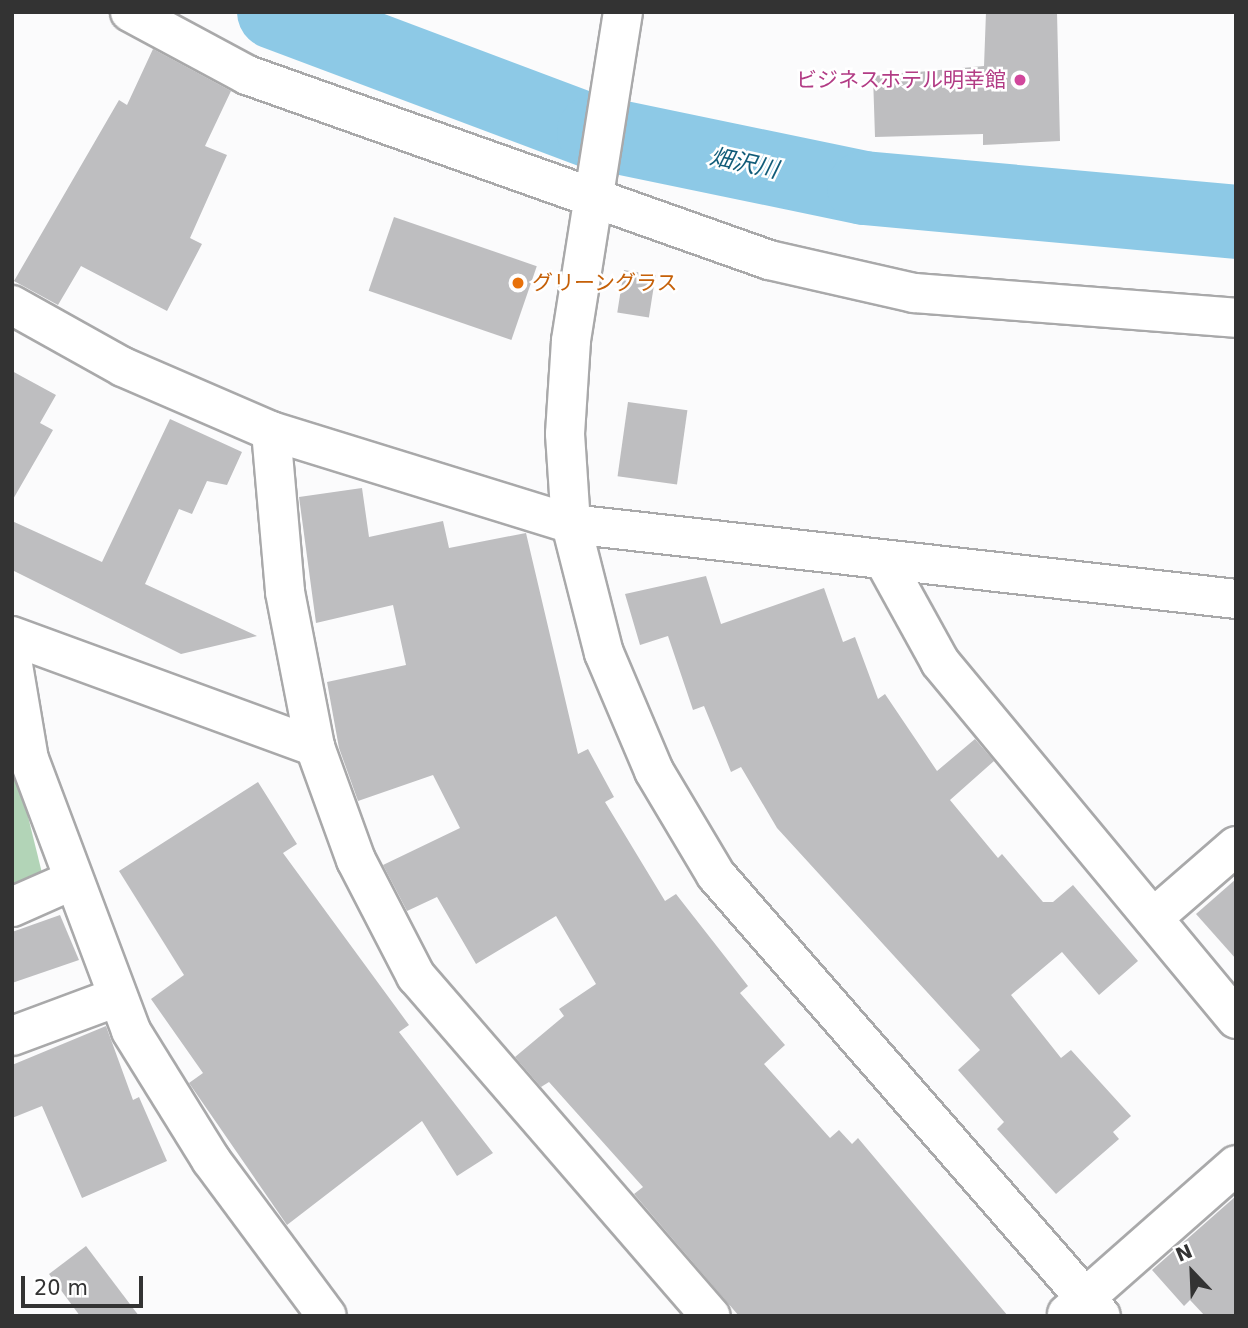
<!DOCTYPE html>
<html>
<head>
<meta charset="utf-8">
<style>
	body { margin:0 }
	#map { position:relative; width:1248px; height:1328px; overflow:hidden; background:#fbfbfc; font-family:"DejaVu Sans","Noto Sans JP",sans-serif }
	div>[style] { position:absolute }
	.green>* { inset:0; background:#b2d4b7 }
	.river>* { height:74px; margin:-37px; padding:0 37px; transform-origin:37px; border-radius:37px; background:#8dc9e6 }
	.building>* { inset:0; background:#bebec0; transform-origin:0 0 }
	.roads { filter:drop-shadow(2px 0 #a9a9aa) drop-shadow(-2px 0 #a9a9aa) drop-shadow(0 2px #a9a9aa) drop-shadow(0 -2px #a9a9aa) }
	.minor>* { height:38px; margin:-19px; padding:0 19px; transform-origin:19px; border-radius:19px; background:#fff }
	.dots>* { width:19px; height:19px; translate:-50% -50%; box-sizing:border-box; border:4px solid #fff; border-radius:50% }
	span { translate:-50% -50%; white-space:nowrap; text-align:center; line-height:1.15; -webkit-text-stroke:5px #fff; paint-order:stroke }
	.hotel-label { font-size:21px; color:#b23c85 }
	.right { translate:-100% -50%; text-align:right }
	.food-label { font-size:21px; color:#c56008 }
	.left { translate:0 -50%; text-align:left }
	.water-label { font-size:23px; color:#115c79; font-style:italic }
	.frame { position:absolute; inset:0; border:14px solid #333; pointer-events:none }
	.north { position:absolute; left:1157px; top:1237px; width:70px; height:70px; -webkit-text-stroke:5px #fff; paint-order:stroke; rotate:337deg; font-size:19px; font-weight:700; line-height:28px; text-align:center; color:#333 }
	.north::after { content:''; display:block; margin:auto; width:24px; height:32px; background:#333; clip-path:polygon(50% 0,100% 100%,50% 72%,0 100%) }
	.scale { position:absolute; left:21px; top:1276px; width:122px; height:32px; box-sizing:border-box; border:4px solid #333; border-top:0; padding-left:9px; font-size:21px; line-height:24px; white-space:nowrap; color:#333; -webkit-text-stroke:5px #fff; paint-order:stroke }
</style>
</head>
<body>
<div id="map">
	<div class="green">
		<i style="clip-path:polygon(12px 752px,43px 877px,12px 890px)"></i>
	</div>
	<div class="river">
		<i style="left:274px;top:12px;width:342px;rotate:20.6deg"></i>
		<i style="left:594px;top:132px;width:276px;rotate:11.7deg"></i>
		<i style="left:864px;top:188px;width:374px;rotate:5.2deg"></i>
	</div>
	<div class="building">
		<i style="clip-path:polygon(986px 12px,1057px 12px,1060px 141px,983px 145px,983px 134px,875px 137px,873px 76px,984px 66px)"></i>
		<i style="clip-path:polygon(153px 49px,231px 91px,205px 146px,227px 155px,190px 238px,202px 244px,167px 311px,81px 266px,58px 305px,14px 281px,119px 100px,127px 105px)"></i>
		<i style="left:394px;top:217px;width:151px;height:78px;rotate:19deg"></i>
		<i style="left:624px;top:270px;width:32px;height:43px;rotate:9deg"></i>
		<i style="clip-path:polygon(12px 371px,56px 395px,40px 423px,53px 430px,12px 501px)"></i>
		<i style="left:628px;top:402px;width:60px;height:75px;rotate:8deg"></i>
		<i style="clip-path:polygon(170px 419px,242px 452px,227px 485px,207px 481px,192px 514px,179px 509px,145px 584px,257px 636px,181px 654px,12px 570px,12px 521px,102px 562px)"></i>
		<i style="clip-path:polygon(362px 488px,369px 537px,443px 521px,449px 548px,526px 533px,578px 754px,588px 749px,614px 797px,605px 802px,665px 901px,676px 894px,748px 986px,740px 993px,785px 1045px,764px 1064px,830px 1138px,839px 1130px,852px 1144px,858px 1138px,1008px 1316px,739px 1316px,634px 1194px,643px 1187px,549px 1082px,541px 1087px,515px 1057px,564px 1016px,559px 1009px,596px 984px,556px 916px,476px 964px,437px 897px,407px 911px,383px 865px,460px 828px,433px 775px,358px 801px,339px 748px,327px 682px,406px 665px,393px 605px,316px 623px,299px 497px)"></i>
		<i style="clip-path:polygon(706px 576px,721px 624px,824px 588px,843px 642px,855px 637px,878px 699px,885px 694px,937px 771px,975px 739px,994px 761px,950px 800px,998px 858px,1002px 854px,1043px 902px,1053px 902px,1073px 885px,1138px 961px,1099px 995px,1062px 952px,1011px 995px,1061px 1058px,1071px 1050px,1131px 1116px,1113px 1132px,1119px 1139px,1056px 1194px,997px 1129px,1004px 1122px,958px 1070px,980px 1050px,777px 828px,741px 767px,731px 772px,704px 706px,693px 710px,668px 636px,640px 645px,625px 594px)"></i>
		<i style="clip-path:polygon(258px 782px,297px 844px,283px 853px,409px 1025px,399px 1032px,493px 1153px,457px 1176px,422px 1121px,287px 1225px,189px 1083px,203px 1073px,151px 999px,184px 975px,119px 871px)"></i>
		<i style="clip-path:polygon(1236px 879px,1236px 959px,1196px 914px)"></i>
		<i style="clip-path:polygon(60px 915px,79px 960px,12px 983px,12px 932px)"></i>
		<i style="clip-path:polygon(106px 1026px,133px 1100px,139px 1097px,167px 1161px,82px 1198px,42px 1106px,12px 1118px,12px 1065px)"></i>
		<i style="clip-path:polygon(1236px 1196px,1236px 1316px,1205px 1316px,1190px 1300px,1184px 1306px,1152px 1270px)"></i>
		<i style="clip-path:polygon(86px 1246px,139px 1316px,80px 1316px,49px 1274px)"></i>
	</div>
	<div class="roads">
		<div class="minor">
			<i style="left:130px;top:12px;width:133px;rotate:28.3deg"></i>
			<i style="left:247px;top:75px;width:554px;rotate:19.51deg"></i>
			<i style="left:769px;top:260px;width:149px;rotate:12.8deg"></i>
			<i style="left:914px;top:293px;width:323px;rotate:4.4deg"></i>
			<i style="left:623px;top:12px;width:333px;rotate:99deg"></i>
			<i style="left:571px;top:341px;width:93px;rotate:93.7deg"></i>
			<i style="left:565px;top:434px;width:90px;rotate:86.2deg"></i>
			<i style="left:571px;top:524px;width:133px;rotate:75.7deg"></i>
			<i style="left:604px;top:653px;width:128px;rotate:67deg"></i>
			<i style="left:654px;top:771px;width:121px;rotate:59.2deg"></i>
			<i style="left:716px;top:875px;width:585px;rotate:48.88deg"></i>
			<i style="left:12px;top:305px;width:127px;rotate:29.2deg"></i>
			<i style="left:123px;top:367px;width:161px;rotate:23.4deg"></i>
			<i style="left:271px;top:431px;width:314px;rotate:17.2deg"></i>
			<i style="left:571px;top:524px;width:669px;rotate:6.43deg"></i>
			<i style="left:271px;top:431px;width:162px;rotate:85deg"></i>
			<i style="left:285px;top:592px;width:158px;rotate:79deg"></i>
			<i style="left:315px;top:747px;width:120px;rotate:70.1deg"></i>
			<i style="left:356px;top:860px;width:131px;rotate:62.7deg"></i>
			<i style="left:416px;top:976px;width:450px;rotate:49.1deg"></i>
			<i style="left:886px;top:564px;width:112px;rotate:61.1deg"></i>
			<i style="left:940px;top:662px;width:464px;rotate:50.3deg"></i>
			<i style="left:12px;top:636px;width:323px;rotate:20.1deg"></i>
			<i style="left:12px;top:659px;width:101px;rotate:80.4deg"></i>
			<i style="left:29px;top:759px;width:290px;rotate:69.4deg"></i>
			<i style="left:131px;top:1031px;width:152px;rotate:58.2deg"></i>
			<i style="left:211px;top:1160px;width:194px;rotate:53.4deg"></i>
			<i style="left:12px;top:907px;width:64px;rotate:-23.8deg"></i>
			<i style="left:1153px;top:918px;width:110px;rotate:-40.9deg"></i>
			<i style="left:12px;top:1036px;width:112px;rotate:-20.4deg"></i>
			<i style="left:1067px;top:1314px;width:225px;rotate:-41.4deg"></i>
		</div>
	</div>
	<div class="dots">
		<i style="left:1020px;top:80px;background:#d1479c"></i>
		<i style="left:518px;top:283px;background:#e8710a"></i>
	</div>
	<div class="hotel-label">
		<span class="right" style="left:1006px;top:80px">ビジネスホテル明幸館</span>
	</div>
	<div class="food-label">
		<span class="left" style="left:532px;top:283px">グリーングラス</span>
	</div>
	<div class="water-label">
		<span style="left:744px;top:163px;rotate:12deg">畑沢川</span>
	</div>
	<div class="frame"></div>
	<div class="north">N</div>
	<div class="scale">20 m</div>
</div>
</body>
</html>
